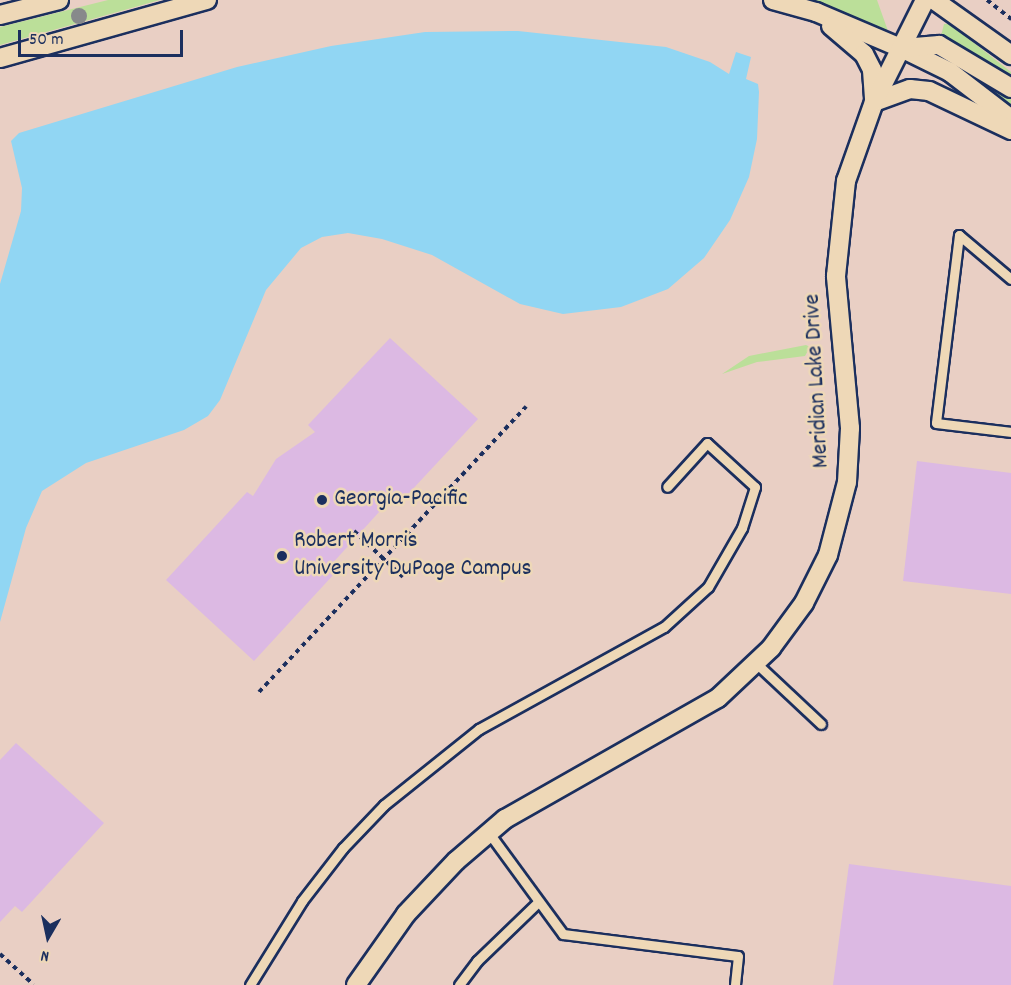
<!DOCTYPE html>
<html>
<head>
<meta charset="utf-8">
<style>
	body { margin:0 }
	#map { position:relative; width:1011px; height:985px; overflow:hidden; background:#eed8b7; font-family:Dekko,sans-serif }
	div>[style] { position:absolute }
	.built>* { inset:0; background:#e9cfc4; transform-origin:0 0 }
	.green>* { inset:0; background:#bbdf99 }
	.water>* { inset:0; background:#91d6f3 }
	.building>* { inset:0; background:#dcb9e3 }
	.path>* { height:4px; margin-top:-2px; transform-origin:0; background:repeating-linear-gradient(90deg,#1b2f5e 0 4.5px,transparent 0 9px) }
	.roads { filter:drop-shadow(2px 0 #1b2f5e) drop-shadow(-2px 0 #1b2f5e) drop-shadow(0 2px #1b2f5e) drop-shadow(0 -2px #1b2f5e) }
	.service>* { height:9px; margin:-4.5px; padding:0 4.5px; transform-origin:4.5px; border-radius:4.5px; background:#eed8b7 }
	.minor>* { height:18px; margin:-9px; padding:0 9px; transform-origin:9px; border-radius:9px; background:#eed8b7 }
	.trees>* { width:16px; height:16px; margin:-8px; border-radius:50%; background:#87898b }
	.dots>* { width:16px; height:16px; translate:-50% -50%; box-sizing:border-box; border:3px solid #eed8b7; border-radius:50% }
	span { translate:-50% -50%; white-space:nowrap; text-align:center; line-height:1.15; -webkit-text-stroke:5px #eed8b7; paint-order:stroke }
	.street-label { font-size:24px; color:#1b2f5e }
	.poi-label { font-size:24px; color:#1b2f5e }
	.left { translate:0 -50%; text-align:left }
	.north { position:absolute; left:18px; top:907px; width:60px; height:60px; -webkit-text-stroke:4px #eed8b7; paint-order:stroke; rotate:189deg; font-size:16px; font-weight:700; line-height:24px; text-align:center; color:#1b2f5e }
	.north::after { content:''; display:block; margin:auto; width:21px; height:27px; background:#1b2f5e; clip-path:polygon(50% 0,100% 100%,50% 72%,0 100%) }
	.scale { position:absolute; left:18px; top:30px; width:165px; height:27px; box-sizing:border-box; border:3px solid #1b2f5e; border-top:0; padding-left:8px; font-size:18px; line-height:21px; white-space:nowrap; color:#1b2f5e; -webkit-text-stroke:4px #eed8b7; paint-order:stroke }
</style>
</head>
<body>
<div id="map">
	<div class="built">
		<i style="left:0;top:0;width:1011px;height:985px"></i>
	</div>
	<div class="green">
		<i style="clip-path:polygon(108px 0,160px 0,0 45px,0 27px)"></i>
		<i style="clip-path:polygon(808px 0,877px 0,888px 31px,883px 31px)"></i>
		<i style="clip-path:polygon(944px 24px,950px 24px,1011px 72px,1011px 79px,941px 36px)"></i>
		<i style="clip-path:polygon(931px 52px,949px 58px,1011px 96px,1011px 108px)"></i>
		<i style="clip-path:polygon(806px 345px,810px 347px,805px 356px,757px 362px,722px 374px,749px 356px)"></i>
	</div>
	<div class="water">
		<i style="clip-path:polygon(518px 31px,666px 47px,710px 62px,729px 74px,736px 52px,751px 57px,746px 79px,758px 84px,759px 92px,757px 139px,749px 177px,730px 220px,704px 258px,668px 289px,621px 307px,563px 314px,520px 304px,432px 255px,382px 239px,348px 233px,322px 237px,301px 248px,266px 290px,220px 400px,208px 416px,184px 430px,86px 463px,42px 491px,26px 528px,0 622px,0 284px,21px 211px,22px 188px,11px 141px,19px 133px,237px 67px,331px 46px,425px 32px)"></i>
	</div>
	<div class="building">
		<i style="clip-path:polygon(390px 338px,478px 419px,396px 507px,389px 501px,350px 544px,329px 567px,335px 573px,254px 661px,166px 580px,247px 492px,253px 496px,276px 459px,315px 432px,308px 425px)"></i>
		<i style="clip-path:polygon(917px 461px,1011px 473px,1011px 594px,903px 581px)"></i>
		<i style="clip-path:polygon(16px 743px,104px 823px,22px 912px,15px 906px,0 922px,0 760px)"></i>
		<i style="clip-path:polygon(849px 864px,1011px 886px,1011px 985px,833px 985px)"></i>
	</div>
	<div class="path">
		<i style="left:987px;top:0;width:31px;rotate:38deg"></i>
		<i style="left:354px;top:531px;width:67px;rotate:43.2deg"></i>
		<i style="left:259px;top:692px;width:391px;rotate:-46.9deg"></i>
		<i style="left:0;top:954px;width:45px;rotate:42.3deg"></i>
	</div>
	<div class="roads">
		<div class="service">
			<i style="left:1011px;top:279px;width:68px;rotate:-139.8deg"></i>
			<i style="left:959px;top:235px;width:189px;rotate:97deg"></i>
			<i style="left:936px;top:423px;width:76px;rotate:6.8deg"></i>
			<i style="left:756px;top:663px;width:89px;rotate:43.2deg"></i>
			<i style="left:489px;top:833px;width:125px;rotate:53.8deg"></i>
			<i style="left:563px;top:934px;width:176px;rotate:7.2deg"></i>
			<i style="left:738px;top:956px;width:29px;rotate:96deg"></i>
			<i style="left:250px;top:985px;width:99px;rotate:-58.2deg"></i>
			<i style="left:302px;top:901px;width:67px;rotate:-52.3deg"></i>
			<i style="left:343px;top:848px;width:59px;rotate:-46.4deg"></i>
			<i style="left:384px;top:805px;width:122px;rotate:-38.7deg"></i>
			<i style="left:479px;top:729px;width:211px;rotate:-28.9deg"></i>
			<i style="left:664px;top:627px;width:59px;rotate:-42.3deg"></i>
			<i style="left:708px;top:587px;width:68px;rotate:-60deg"></i>
			<i style="left:742px;top:528px;width:43px;rotate:-72.4deg"></i>
			<i style="left:755px;top:487px;width:65px;rotate:-137.5deg"></i>
			<i style="left:707px;top:443px;width:59px;rotate:132.3deg"></i>
			<i style="left:459px;top:985px;width:30px;rotate:-53deg"></i>
			<i style="left:477px;top:961px;width:85px;rotate:-44deg"></i>
		</div>
		<div class="minor">
			<i style="left:773px;top:0;width:45px;rotate:15.6deg"></i>
			<i style="left:816px;top:12px;width:92px;rotate:23deg"></i>
			<i style="left:901px;top:48px;width:55px;rotate:26.1deg"></i>
			<i style="left:950px;top:72px;width:77px;rotate:37.6deg"></i>
			<i style="left:934px;top:0;width:95px;rotate:35.5deg"></i>
			<i style="left:0;top:15px;width:61px;rotate:-14.3deg"></i>
			<i style="left:831px;top:26px;width:43px;rotate:40.3deg"></i>
			<i style="left:864px;top:54px;width:18px;rotate:63deg"></i>
			<i style="left:872px;top:70px;width:30px;rotate:86deg"></i>
			<i style="left:903px;top:48px;width:36px;rotate:-5deg"></i>
			<i style="left:939px;top:45px;width:84px;rotate:30.8deg"></i>
			<i style="left:0;top:58px;width:215px;rotate:-15.7deg"></i>
			<i style="left:874px;top:102px;width:38px;rotate:-20deg"></i>
			<i style="left:910px;top:89px;width:19px;rotate:6deg"></i>
			<i style="left:929px;top:91px;width:91px;rotate:25.4deg"></i>
			<i style="left:356px;top:985px;width:87px;rotate:-54.8deg"></i>
			<i style="left:406px;top:914px;width:73px;rotate:-46.7deg"></i>
			<i style="left:456px;top:861px;width:65px;rotate:-40.6deg"></i>
			<i style="left:505px;top:819px;width:245px;rotate:-29.6deg"></i>
			<i style="left:718px;top:698px;width:73px;rotate:-43.3deg"></i>
			<i style="left:771px;top:648px;width:56px;rotate:-53.7deg"></i>
			<i style="left:804px;top:603px;width:54px;rotate:-63.4deg"></i>
			<i style="left:828px;top:555px;width:75px;rotate:-75.4deg"></i>
			<i style="left:847px;top:482px;width:54px;rotate:-86.8deg"></i>
			<i style="left:850px;top:428px;width:153px;rotate:-95.3deg"></i>
			<i style="left:836px;top:276px;width:96px;rotate:-84deg"></i>
			<i style="left:846px;top:181px;width:84px;rotate:-70.5deg"></i>
			<i style="left:874px;top:102px;width:114px;rotate:-63.4deg"></i>
		</div>
	</div>
	<div class="trees">
		<i style="left:79px;top:16px"></i>
	</div>
	<div class="dots">
		<i style="left:322px;top:500px;background:#1b2f5e"></i>
		<i style="left:282px;top:556px;background:#1b2f5e"></i>
	</div>
	<div class="street-label">
		<span style="left:818px;top:381px;rotate:-93deg">Meridian Lake Drive</span>
	</div>
	<div class="poi-label">
		<span class="left" style="left:334px;top:500px">Georgia-Pacific</span>
		<span class="left" style="left:294px;top:556px">Robert Morris<br>University DuPage Campus</span>
	</div>
	<div class="north">N</div>
	<div class="scale">50 m</div>
</div>
</body>
</html>
